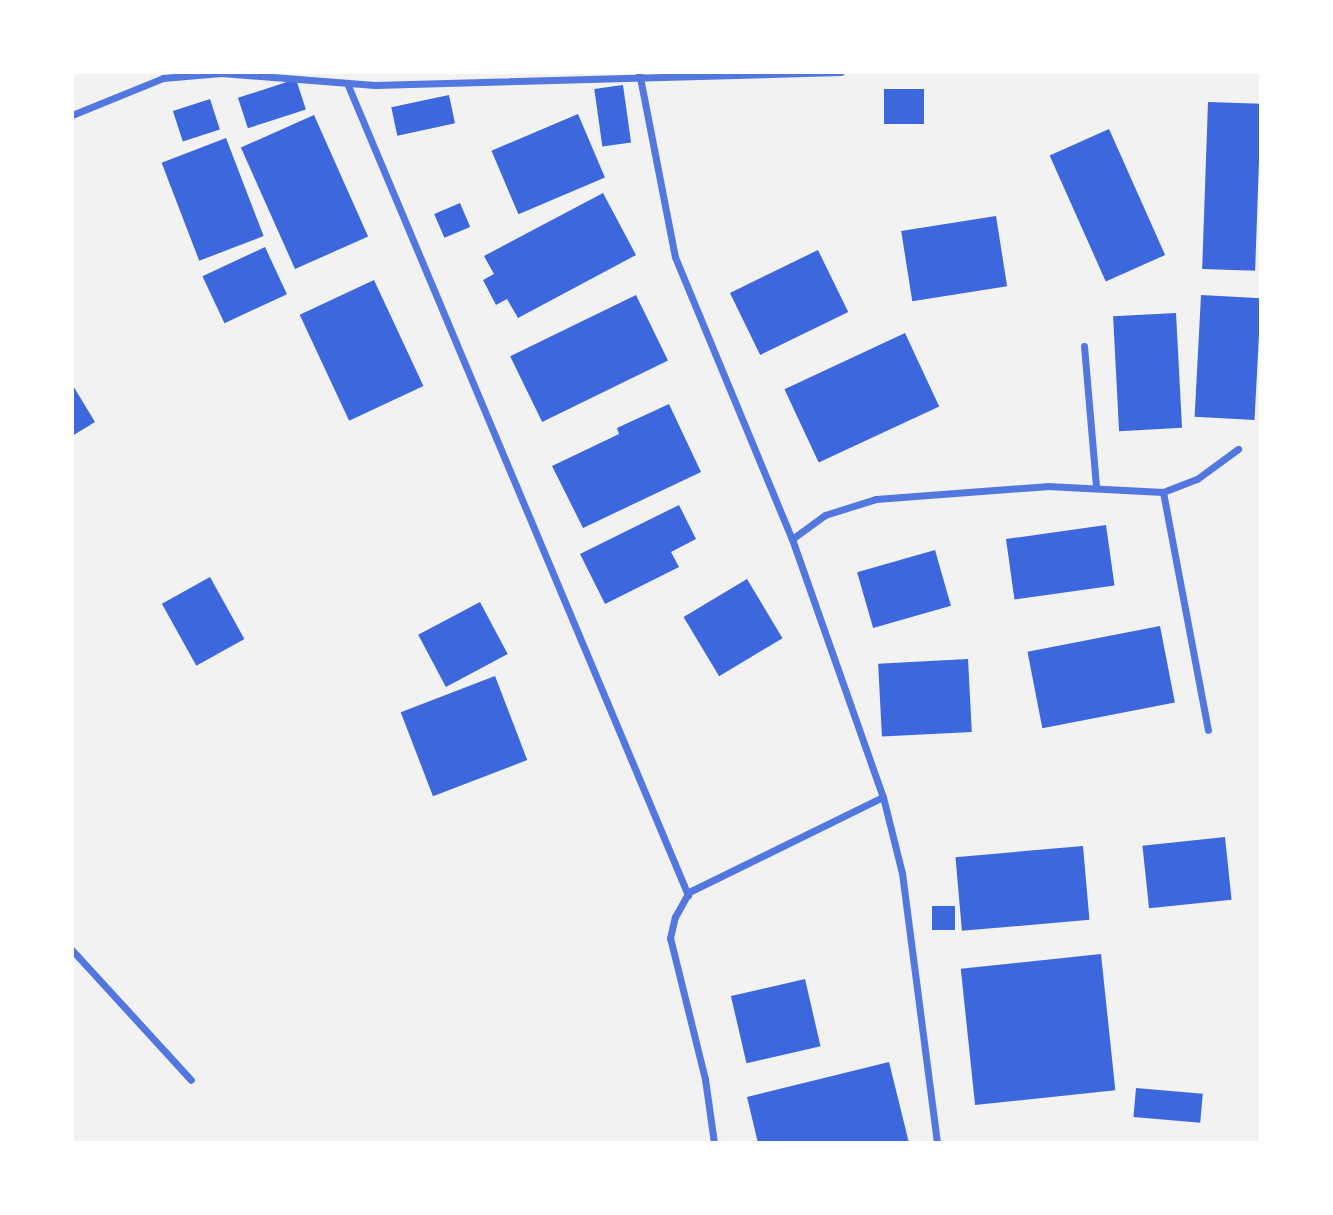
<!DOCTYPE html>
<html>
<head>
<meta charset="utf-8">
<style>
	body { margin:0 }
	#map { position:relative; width:1333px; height:1215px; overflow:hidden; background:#f2f2f2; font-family:Quicksand,sans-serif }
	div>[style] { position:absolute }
	.building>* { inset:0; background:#3d67dc; transform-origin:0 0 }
	.minor>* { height:7px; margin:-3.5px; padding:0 3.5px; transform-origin:3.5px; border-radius:3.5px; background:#5277de }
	span { translate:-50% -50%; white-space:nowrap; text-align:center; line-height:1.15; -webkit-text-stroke:7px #fff; paint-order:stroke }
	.frame { position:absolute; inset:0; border:74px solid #fff; pointer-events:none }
</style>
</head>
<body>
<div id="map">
	<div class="building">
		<i style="left:296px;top:79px;width:32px;height:61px;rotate:72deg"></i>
		<i style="left:623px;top:85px;width:58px;height:29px;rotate:82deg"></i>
		<i style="left:884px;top:89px;width:40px;height:35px"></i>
		<i style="left:449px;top:95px;width:29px;height:59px;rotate:78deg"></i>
		<i style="left:210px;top:99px;width:32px;height:39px;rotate:72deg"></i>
		<i style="left:1208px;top:102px;width:53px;height:167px;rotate:2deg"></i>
		<i style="left:578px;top:114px;width:69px;height:94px;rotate:67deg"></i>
		<i style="left:314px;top:115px;width:133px;height:80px;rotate:66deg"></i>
		<i style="left:1109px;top:129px;width:138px;height:65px;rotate:66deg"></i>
		<i style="left:226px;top:138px;width:105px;height:69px;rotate:69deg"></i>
		<i style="clip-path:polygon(603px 193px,636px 255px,518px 318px,507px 299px,496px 305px,483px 280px,494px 274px,484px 256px)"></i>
		<i style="left:460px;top:203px;width:26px;height:28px;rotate:67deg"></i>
		<i style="left:996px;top:216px;width:71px;height:96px;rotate:81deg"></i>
		<i style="left:265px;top:247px;width:52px;height:69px;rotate:65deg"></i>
		<i style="left:818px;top:250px;width:69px;height:98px;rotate:64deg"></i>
		<i style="left:374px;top:280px;width:117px;height:82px;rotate:65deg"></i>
		<i style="left:636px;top:295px;width:73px;height:140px;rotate:64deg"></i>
		<i style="left:1201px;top:295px;width:60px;height:122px;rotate:3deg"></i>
		<i style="left:1176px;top:313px;width:115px;height:63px;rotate:87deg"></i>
		<i style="left:905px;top:333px;width:81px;height:133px;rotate:65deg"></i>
		<i style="clip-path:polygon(72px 384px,95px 422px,72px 436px)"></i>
		<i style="clip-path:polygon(669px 404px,701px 472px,583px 528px,552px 466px,619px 434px,617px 428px)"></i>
		<i style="clip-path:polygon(679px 505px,696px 539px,671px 552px,679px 567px,605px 604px,580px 554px)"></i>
		<i style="left:1106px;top:525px;width:61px;height:101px;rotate:82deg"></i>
		<i style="left:935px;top:550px;width:58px;height:81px;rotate:74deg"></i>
		<i style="left:210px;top:577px;width:71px;height:55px;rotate:61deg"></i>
		<i style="left:747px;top:579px;width:69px;height:74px;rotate:59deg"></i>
		<i style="left:480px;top:602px;width:59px;height:70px;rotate:62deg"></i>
		<i style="left:1160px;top:626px;width:78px;height:135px;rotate:79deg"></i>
		<i style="left:968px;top:659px;width:73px;height:90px;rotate:87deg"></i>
		<i style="left:495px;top:676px;width:90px;height:101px;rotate:69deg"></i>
		<i style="left:1225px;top:837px;width:63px;height:83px;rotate:84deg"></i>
		<i style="left:1083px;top:846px;width:74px;height:128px;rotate:85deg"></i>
		<i style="left:932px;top:906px;width:23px;height:24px"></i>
		<i style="left:1101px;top:954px;width:137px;height:141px;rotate:84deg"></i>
		<i style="left:805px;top:979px;width:69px;height:76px;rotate:77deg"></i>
		<i style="clip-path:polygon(889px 1062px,909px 1143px,758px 1143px,747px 1097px)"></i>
		<i style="left:1136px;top:1088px;width:67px;height:29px;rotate:5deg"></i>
	</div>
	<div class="minor">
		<i style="left:639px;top:72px;width:188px;rotate:79deg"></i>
		<i style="left:675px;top:257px;width:305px;rotate:67.5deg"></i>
		<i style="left:792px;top:539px;width:274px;rotate:70.6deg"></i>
		<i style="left:883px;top:797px;width:78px;rotate:76deg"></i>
		<i style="left:902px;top:873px;width:272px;rotate:82.6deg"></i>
		<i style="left:347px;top:83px;width:881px;rotate:67.22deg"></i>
		<i style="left:72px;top:115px;width:98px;rotate:-22.1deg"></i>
		<i style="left:163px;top:78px;width:58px;rotate:-4.9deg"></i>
		<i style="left:221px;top:73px;width:154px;rotate:4.5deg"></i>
		<i style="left:375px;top:85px;width:466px;rotate:-1.6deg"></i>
		<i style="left:1084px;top:346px;width:142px;rotate:85.1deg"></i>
		<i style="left:1163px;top:492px;width:242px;rotate:79.3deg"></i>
		<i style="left:792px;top:539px;width:41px;rotate:-36deg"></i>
		<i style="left:825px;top:515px;width:53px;rotate:-17.4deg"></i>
		<i style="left:876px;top:499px;width:171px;rotate:-4.3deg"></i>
		<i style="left:1047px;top:486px;width:116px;rotate:3deg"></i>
		<i style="left:1163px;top:492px;width:36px;rotate:-21deg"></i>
		<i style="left:1197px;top:479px;width:51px;rotate:-36.2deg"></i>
		<i style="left:72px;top:950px;width:176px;rotate:47.5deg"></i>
		<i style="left:714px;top:1143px;width:65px;rotate:-98deg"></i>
		<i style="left:705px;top:1079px;width:145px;rotate:-103.9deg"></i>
		<i style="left:670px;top:938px;width:22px;rotate:-77deg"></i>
		<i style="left:675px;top:917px;width:29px;rotate:-61deg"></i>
		<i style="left:689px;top:892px;width:216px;rotate:-26.1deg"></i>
	</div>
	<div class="frame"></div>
</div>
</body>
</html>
